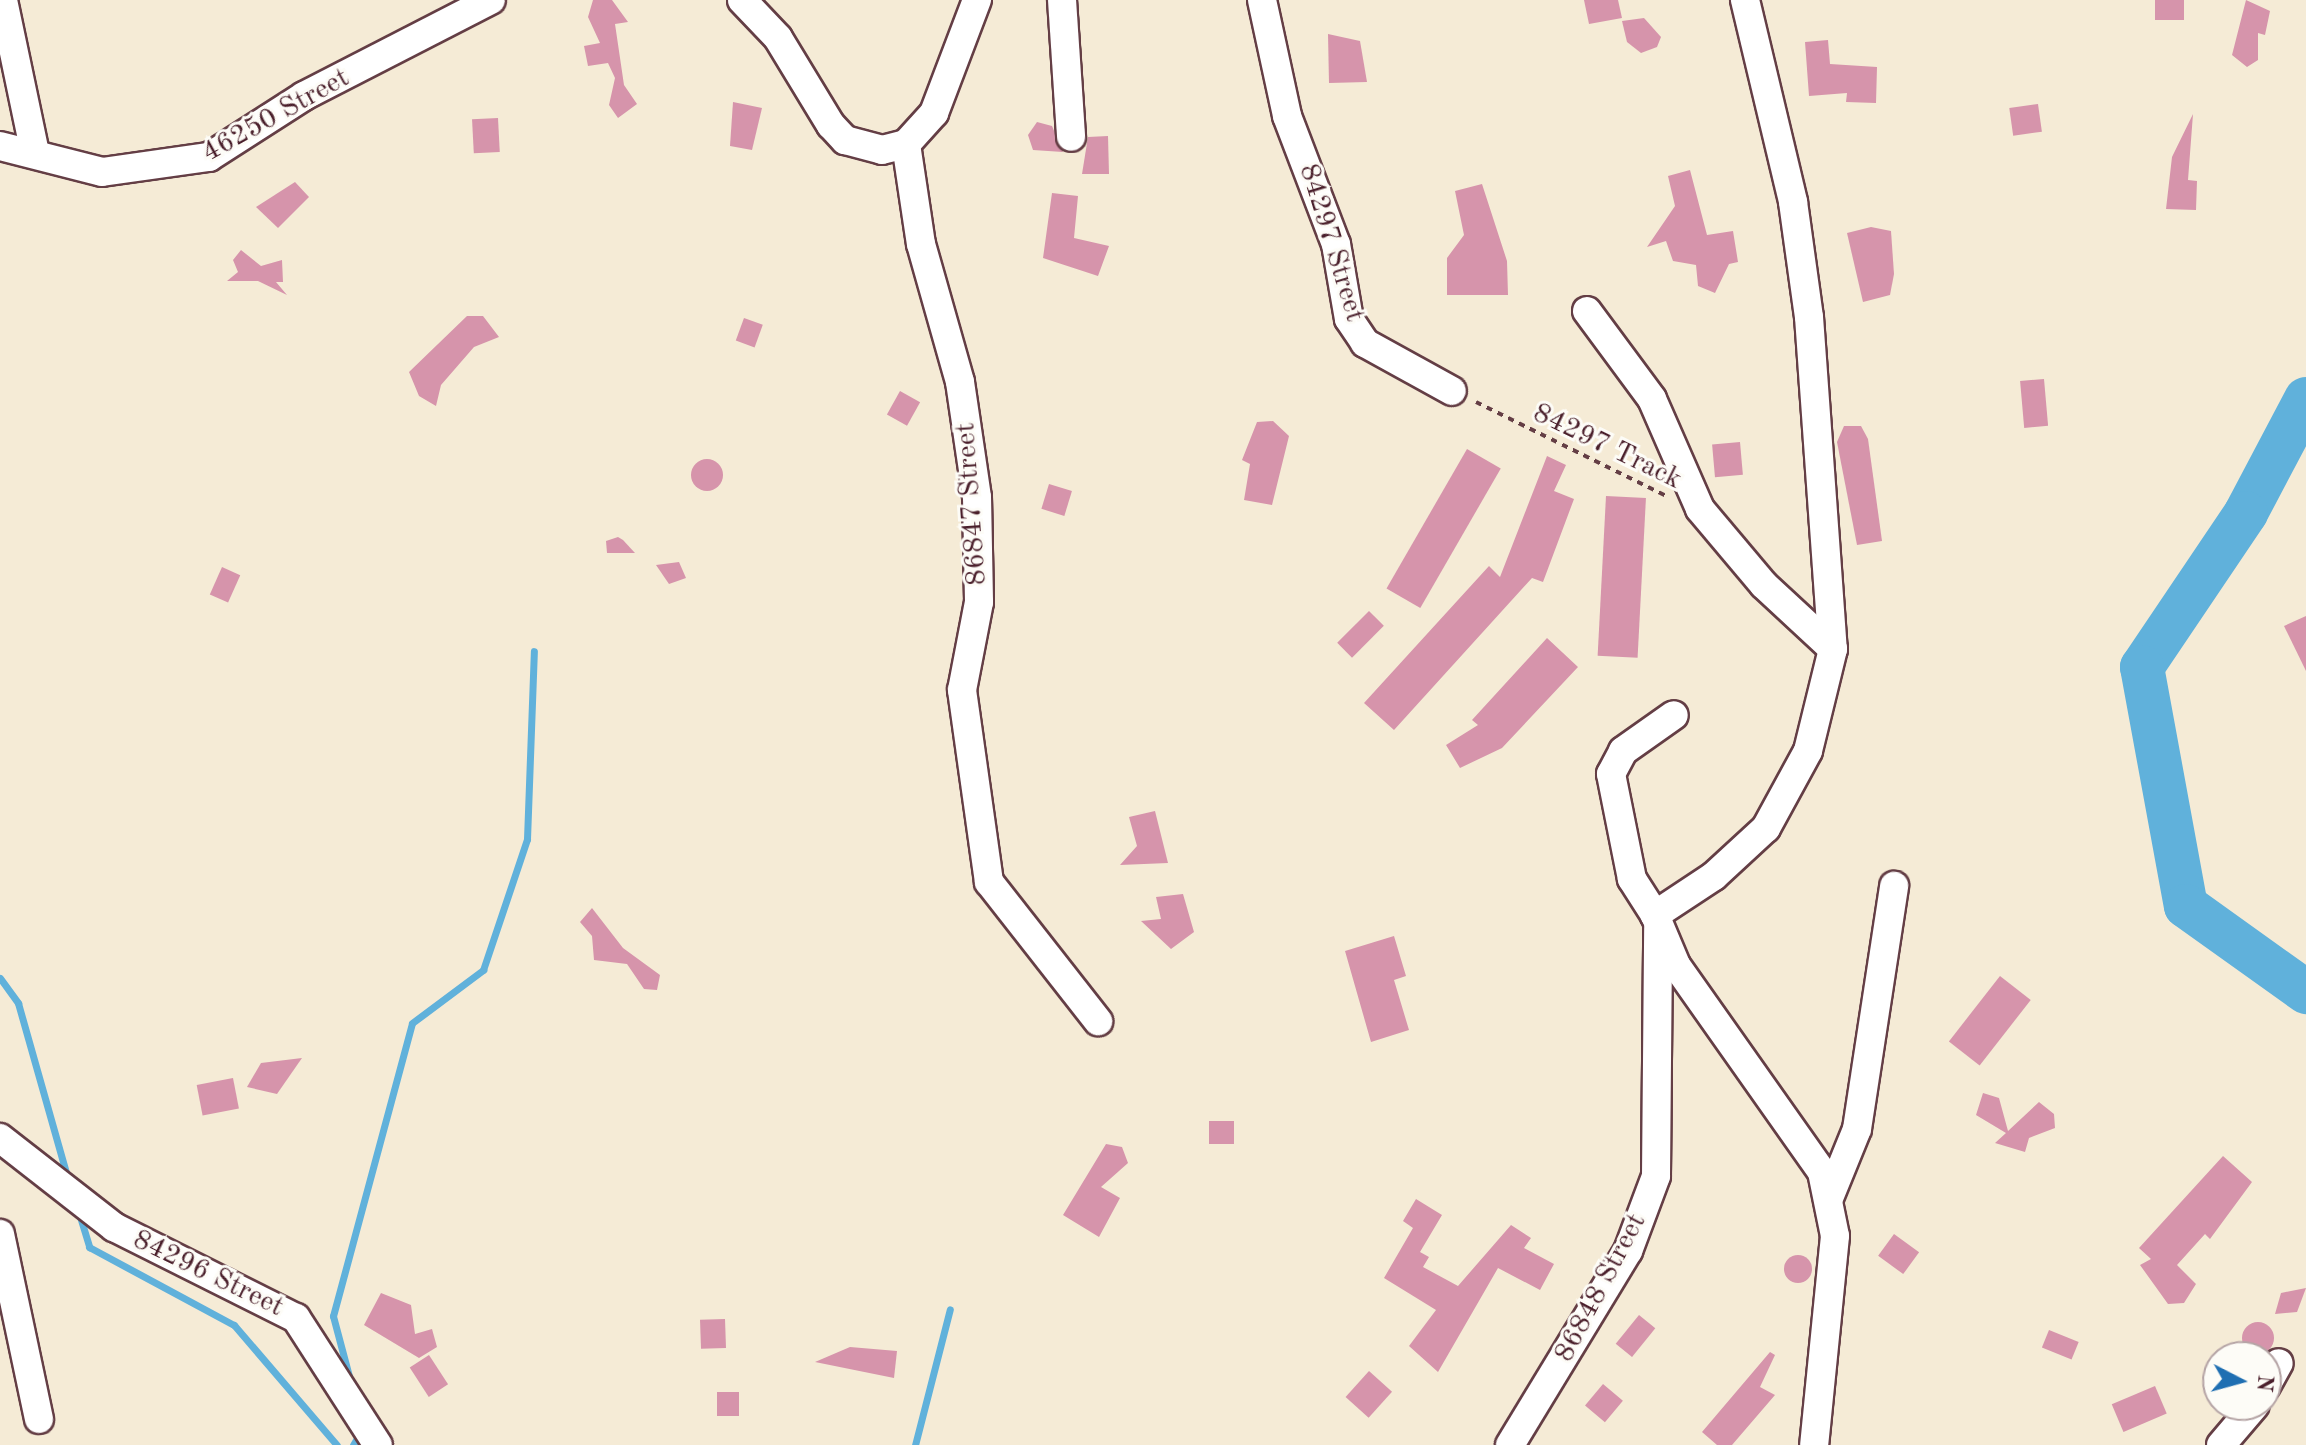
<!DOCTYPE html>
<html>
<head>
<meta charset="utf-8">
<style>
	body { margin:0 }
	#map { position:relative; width:2306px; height:1445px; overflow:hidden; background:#f5ebd6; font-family:"Old Standard TT",serif }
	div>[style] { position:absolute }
	.stream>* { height:7px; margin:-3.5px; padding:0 3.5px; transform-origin:3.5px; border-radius:3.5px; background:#60b1db }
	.river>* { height:44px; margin:-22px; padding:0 22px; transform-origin:22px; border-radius:22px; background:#60b1db }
	.building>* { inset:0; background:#d694ab; transform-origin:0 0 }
	.round { border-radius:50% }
	.path>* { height:4px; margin-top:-2px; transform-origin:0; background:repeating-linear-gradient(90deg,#643e45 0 6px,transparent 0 12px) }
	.roads { filter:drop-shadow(2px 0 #643e45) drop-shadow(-2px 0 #643e45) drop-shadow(0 2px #643e45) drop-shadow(0 -2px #643e45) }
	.minor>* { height:28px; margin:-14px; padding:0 14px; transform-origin:14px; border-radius:14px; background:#fff }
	span { translate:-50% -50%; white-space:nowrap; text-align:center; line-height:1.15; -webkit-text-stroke:6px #fdfcf7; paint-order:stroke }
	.street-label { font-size:28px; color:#4a1f2b }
	.north { position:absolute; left:2202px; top:1341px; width:80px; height:80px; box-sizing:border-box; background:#fdfcf7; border:2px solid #b5a4a5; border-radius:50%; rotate:96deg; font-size:22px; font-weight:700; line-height:32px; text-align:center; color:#4a1f2b }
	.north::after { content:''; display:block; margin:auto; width:28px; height:36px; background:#1f6fb2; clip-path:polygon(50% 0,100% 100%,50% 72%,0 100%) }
</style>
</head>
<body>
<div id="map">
	<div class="stream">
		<i style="left:0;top:978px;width:31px;rotate:54deg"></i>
		<i style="left:18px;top:1003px;width:184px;rotate:74.2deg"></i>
		<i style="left:78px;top:1210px;width:39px;rotate:73deg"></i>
		<i style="left:89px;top:1247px;width:165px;rotate:28.3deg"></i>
		<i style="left:234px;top:1325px;width:158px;rotate:49.4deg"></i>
		<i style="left:350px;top:1380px;width:66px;rotate:-104.9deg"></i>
		<i style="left:333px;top:1316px;width:303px;rotate:-74.9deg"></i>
		<i style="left:412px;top:1023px;width:89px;rotate:-36.7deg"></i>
		<i style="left:483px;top:970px;width:138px;rotate:-71.4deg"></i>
		<i style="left:527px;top:839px;width:188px;rotate:-87.9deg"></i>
		<i style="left:353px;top:1445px;width:16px;rotate:-60deg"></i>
		<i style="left:915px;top:1445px;width:140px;rotate:-75.6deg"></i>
	</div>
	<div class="river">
		<i style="left:2306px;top:399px;width:129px;rotate:117.8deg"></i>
		<i style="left:2246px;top:513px;width:186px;rotate:124deg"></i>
		<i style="left:2142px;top:667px;width:243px;rotate:79.6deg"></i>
		<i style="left:2186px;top:906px;width:148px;rotate:35.6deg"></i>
	</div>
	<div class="building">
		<i style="clip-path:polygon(593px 0,612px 0,628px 22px,615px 24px,624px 85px,637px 104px,618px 118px,609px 105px,615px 78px,608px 63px,588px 66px,584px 46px,600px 43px,588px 17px)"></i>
		<i style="clip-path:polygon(1584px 0,1618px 0,1622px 18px,1589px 24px)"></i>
		<i style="left:2155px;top:0;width:29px;height:20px"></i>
		<i style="clip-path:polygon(2246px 0,2270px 11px,2265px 35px,2258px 33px,2258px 60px,2247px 67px,2232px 55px)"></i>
		<i style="clip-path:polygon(1644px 18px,1661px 37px,1657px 47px,1641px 53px,1627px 42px,1622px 21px)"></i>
		<i style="clip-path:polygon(1328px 34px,1360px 41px,1367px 82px,1329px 83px)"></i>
		<i style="clip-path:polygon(1828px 40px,1830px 64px,1877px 67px,1876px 103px,1846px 102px,1847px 93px,1809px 96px,1805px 42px)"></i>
		<i style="clip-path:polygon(733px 102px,762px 108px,752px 150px,730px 146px)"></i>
		<i style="left:2038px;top:104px;width:28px;height:29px;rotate:82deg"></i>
		<i style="clip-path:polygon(2193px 114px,2188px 180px,2197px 181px,2196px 210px,2166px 209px,2172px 157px)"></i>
		<i style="left:498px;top:118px;width:34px;height:26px;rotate:87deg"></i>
		<i style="clip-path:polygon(1037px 122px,1052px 126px,1063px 152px,1033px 150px,1028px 135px)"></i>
		<i style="clip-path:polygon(1108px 136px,1109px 174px,1082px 174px,1088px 137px)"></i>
		<i style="clip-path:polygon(1690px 170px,1707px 235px,1733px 231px,1738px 262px,1729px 264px,1715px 293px,1698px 286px,1696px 265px,1673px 261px,1666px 241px,1647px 247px,1675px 206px,1668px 176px)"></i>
		<i style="clip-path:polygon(295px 182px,309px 197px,278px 228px,256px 207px)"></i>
		<i style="clip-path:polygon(1482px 184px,1507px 261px,1508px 295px,1447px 295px,1447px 258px,1464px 235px,1455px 191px)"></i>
		<i style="clip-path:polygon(1052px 193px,1078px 196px,1074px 238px,1109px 246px,1098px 276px,1043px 258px)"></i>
		<i style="clip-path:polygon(1871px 227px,1891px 231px,1894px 274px,1890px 295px,1863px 302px,1847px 233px)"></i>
		<i style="clip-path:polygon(241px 250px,261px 266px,282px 260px,283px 282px,276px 282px,287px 295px,258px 281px,227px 281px,238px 272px,233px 260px)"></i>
		<i style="clip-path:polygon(467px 316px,483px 316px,499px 337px,474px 347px,441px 385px,436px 406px,419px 396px,409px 372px)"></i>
		<i style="left:744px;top:318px;width:20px;height:24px;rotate:20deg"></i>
		<i style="left:2044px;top:379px;width:47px;height:24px;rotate:85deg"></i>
		<i style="left:900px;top:391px;width:23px;height:27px;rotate:29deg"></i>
		<i style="clip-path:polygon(1273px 421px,1289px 436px,1272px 505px,1244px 500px,1250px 464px,1242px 460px,1257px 422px)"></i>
		<i style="clip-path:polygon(1844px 426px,1861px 426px,1868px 439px,1882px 541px,1857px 545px,1837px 442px)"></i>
		<i style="left:1740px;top:442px;width:33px;height:28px;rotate:85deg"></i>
		<i style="left:1467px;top:449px;width:39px;height:161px;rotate:30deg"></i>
		<i style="clip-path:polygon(1547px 456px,1566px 465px,1554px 491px,1574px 499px,1543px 582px,1532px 578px,1394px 730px,1364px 703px,1489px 566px,1500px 577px)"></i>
		<i class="round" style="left:691px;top:459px;width:32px;height:32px"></i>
		<i style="left:1049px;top:484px;width:24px;height:26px;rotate:17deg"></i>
		<i style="left:1606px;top:496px;width:40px;height:160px;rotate:3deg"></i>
		<i style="clip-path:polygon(618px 537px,623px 540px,635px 553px,607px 553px,606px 541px)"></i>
		<i style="clip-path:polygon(679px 562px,686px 578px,669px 584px,656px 565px)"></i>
		<i style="left:222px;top:567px;width:20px;height:30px;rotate:24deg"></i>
		<i style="left:1369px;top:611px;width:21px;height:45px;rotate:45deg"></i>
		<i style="clip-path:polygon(2306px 616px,2306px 671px,2284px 626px)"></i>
		<i style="clip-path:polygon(1547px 638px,1578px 667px,1502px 748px,1460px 768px,1446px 745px,1478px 725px,1472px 720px)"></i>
		<i style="clip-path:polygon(1155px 811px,1168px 863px,1120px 865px,1137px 846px,1129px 817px)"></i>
		<i style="clip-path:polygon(1183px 894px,1194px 932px,1171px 949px,1141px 921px,1161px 919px,1156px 897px)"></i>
		<i style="clip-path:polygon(592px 908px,623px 948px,660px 975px,657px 990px,644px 989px,627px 964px,594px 960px,592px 936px,580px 922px)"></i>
		<i style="clip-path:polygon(1394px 936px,1406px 976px,1394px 980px,1409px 1030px,1371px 1042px,1345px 951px)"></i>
		<i style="left:2000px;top:976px;width:39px;height:83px;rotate:38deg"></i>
		<i style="clip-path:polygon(302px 1058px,277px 1094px,247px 1087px,261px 1063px)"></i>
		<i style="left:233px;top:1078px;width:31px;height:37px;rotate:79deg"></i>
		<i style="clip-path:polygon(1983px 1093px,1999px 1098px,2008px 1131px,2039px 1102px,2054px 1114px,2055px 1128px,2029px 1138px,2025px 1152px,1995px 1143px,2006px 1133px,1976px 1115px)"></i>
		<i style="left:1209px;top:1121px;width:25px;height:23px"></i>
		<i style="clip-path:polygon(1106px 1144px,1122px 1147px,1128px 1163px,1101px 1187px,1120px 1198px,1099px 1237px,1063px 1215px)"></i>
		<i style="clip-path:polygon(2223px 1156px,2252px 1182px,2210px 1239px,2205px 1234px,2177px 1265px,2196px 1284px,2184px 1303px,2168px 1304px,2140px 1265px,2151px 1259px,2139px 1248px)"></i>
		<i style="clip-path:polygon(1416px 1199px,1442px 1215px,1420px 1252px,1429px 1257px,1423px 1267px,1458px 1286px,1511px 1225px,1531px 1238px,1524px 1248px,1554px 1264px,1540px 1290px,1498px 1268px,1438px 1372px,1409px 1346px,1436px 1310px,1384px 1278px,1413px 1228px,1403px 1221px)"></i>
		<i style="left:1894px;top:1234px;width:31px;height:27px;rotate:36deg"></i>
		<i class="round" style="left:1784px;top:1255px;width:28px;height:28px"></i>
		<i style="clip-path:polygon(2306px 1288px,2297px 1312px,2275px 1314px,2281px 1293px)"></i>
		<i style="clip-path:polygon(381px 1293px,411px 1305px,415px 1334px,432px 1329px,437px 1347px,419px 1358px,364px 1325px)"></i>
		<i style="left:1639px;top:1315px;width:21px;height:37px;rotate:39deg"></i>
		<i style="left:725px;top:1319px;width:29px;height:25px;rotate:88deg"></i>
		<i class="round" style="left:2242px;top:1322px;width:32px;height:32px"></i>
		<i style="left:2049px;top:1330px;width:32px;height:19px;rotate:22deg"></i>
		<i style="clip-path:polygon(850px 1347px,897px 1351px,894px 1378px,815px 1362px)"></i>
		<i style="clip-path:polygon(1770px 1352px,1775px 1355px,1760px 1387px,1775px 1395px,1732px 1445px,1717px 1445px,1702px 1432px)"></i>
		<i style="left:429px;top:1355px;width:35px;height:23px;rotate:57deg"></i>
		<i style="left:1369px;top:1371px;width:31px;height:35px;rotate:42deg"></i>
		<i style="left:1603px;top:1384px;width:26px;height:28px;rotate:40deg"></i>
		<i style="left:2155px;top:1386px;width:30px;height:47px;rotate:67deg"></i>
		<i style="left:717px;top:1392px;width:22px;height:24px"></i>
	</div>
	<div class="path">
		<i style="left:1476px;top:402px;width:214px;rotate:26.3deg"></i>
	</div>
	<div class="roads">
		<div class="minor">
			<i style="left:3px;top:0;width:156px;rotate:78.2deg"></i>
			<i style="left:742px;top:0;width:52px;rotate:46.5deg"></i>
			<i style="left:778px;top:38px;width:102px;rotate:58.7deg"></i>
			<i style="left:831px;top:125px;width:21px;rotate:47deg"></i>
			<i style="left:845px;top:140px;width:38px;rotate:15deg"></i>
			<i style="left:882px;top:150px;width:25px;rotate:-14deg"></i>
			<i style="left:906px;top:144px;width:42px;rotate:-47.9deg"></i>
			<i style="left:934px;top:113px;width:121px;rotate:-69.2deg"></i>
			<i style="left:1062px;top:0;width:137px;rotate:86.2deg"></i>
			<i style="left:1262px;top:0;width:119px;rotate:77.8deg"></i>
			<i style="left:1287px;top:116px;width:137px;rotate:69.1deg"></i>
			<i style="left:1336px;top:244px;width:76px;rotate:80.2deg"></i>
			<i style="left:1349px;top:319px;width:29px;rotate:56deg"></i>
			<i style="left:1365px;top:343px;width:99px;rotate:28.9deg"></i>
			<i style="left:1745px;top:0;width:208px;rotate:76.6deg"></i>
			<i style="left:1793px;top:202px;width:116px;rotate:82.1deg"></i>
			<i style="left:1809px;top:317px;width:333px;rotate:85.9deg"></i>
			<i style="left:1833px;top:649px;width:105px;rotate:103.8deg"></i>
			<i style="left:1808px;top:751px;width:88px;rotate:118.6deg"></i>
			<i style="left:1766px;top:828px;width:71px;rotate:137.3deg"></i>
			<i style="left:1714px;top:876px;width:71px;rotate:146.5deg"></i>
			<i style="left:1655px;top:915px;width:54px;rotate:67.2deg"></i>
			<i style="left:1676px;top:965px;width:253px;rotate:54.8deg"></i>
			<i style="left:1822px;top:1172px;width:65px;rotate:78.5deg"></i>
			<i style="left:1835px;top:1236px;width:210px;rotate:95.7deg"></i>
			<i style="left:906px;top:144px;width:101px;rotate:81.5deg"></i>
			<i style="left:921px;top:244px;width:143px;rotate:74.2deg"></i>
			<i style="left:960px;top:382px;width:116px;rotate:81.6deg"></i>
			<i style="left:977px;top:497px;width:105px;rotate:88.9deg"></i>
			<i style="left:979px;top:602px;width:90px;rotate:100.9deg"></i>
			<i style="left:962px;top:690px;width:194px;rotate:82deg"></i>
			<i style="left:989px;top:882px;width:177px;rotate:51.9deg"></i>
			<i style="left:0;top:146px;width:105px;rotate:14.3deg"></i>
			<i style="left:102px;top:172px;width:108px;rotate:-8deg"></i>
			<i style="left:209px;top:157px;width:113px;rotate:-32.7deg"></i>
			<i style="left:304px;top:96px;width:210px;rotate:-27.2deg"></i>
			<i style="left:1587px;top:311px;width:109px;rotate:53.5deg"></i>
			<i style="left:1652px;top:399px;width:120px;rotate:66.4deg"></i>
			<i style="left:1700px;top:509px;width:99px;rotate:49.9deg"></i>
			<i style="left:1764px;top:585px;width:94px;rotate:42.8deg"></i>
			<i style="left:1655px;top:915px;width:43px;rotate:-122.6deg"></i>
			<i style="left:1632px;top:879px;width:107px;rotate:-101.3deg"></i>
			<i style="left:1611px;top:774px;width:26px;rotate:-62deg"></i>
			<i style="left:1623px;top:751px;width:62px;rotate:-35.2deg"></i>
			<i style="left:0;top:1138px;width:145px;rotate:38deg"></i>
			<i style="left:114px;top:1227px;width:203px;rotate:26.6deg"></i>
			<i style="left:296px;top:1318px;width:151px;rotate:57.2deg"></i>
			<i style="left:1829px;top:1198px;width:74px;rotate:-67.9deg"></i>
			<i style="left:1857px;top:1129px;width:246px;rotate:-81.3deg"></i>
			<i style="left:0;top:1234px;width:189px;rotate:78.1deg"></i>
			<i style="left:2266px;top:1386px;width:26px;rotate:-61deg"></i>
			<i style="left:1510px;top:1445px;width:227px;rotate:-58.7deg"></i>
			<i style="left:1628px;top:1251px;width:80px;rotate:-69.5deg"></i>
			<i style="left:1656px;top:1176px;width:248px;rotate:-89.5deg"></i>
			<i style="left:2221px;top:1445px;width:52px;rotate:-49.6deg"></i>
		</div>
	</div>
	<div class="street-label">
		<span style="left:276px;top:116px;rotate:-29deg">46250 Street</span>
		<span style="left:1331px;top:243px;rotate:73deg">84297 Street</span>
		<span style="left:1607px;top:447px;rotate:26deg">84297 Track</span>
		<span style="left:972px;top:504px;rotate:-94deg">86847 Street</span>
		<span style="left:208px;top:1274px;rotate:26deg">84296 Street</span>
		<span style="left:1601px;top:1288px;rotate:-62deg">86848 Street</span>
	</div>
	<div class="north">N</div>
</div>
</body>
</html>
